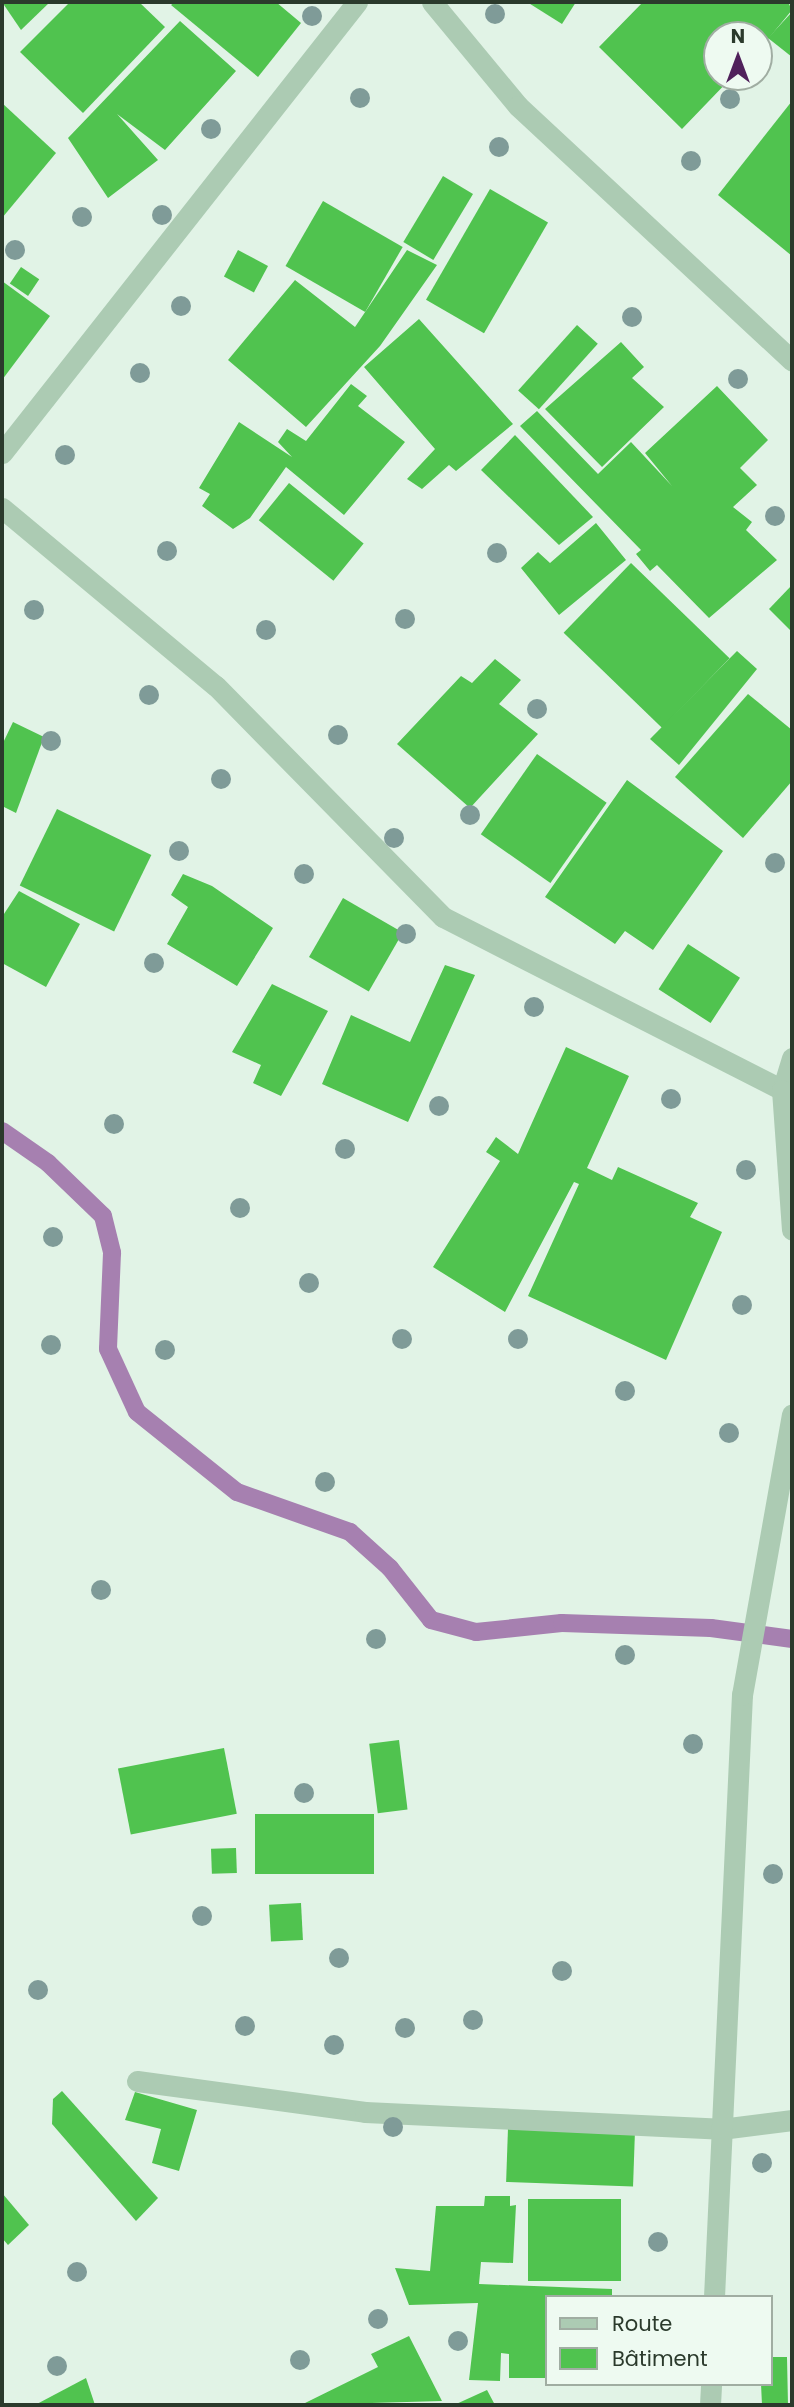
<!DOCTYPE html>
<html>
<head>
<meta charset="utf-8">
<style>
	body { margin:0 }
	#map { position:relative; width:794px; height:2407px; overflow:hidden; background:#e1f3e6; font-family:Poppins,sans-serif }
	div>[style] { position:absolute }
	.stream>* { height:18px; margin:-9px; padding:0 9px; transform-origin:9px; border-radius:9px; background:#a680b0 }
	.building>* { inset:0; background:#50c34f; transform-origin:0 0 }
	.minor>* { height:21px; margin:-10.5px; padding:0 10.5px; transform-origin:10.5px; border-radius:10.5px; background:#accbb3 }
	.trees>* { width:20px; height:20px; margin:-10px; border-radius:50%; background:#7f9b98 }
	span { translate:-50% -50%; white-space:nowrap; text-align:center; line-height:1.15; -webkit-text-stroke:5px #eefaf1; paint-order:stroke }
	.frame { position:absolute; inset:0; border:4px solid #2b3a2c; pointer-events:none }
	.legend { position:absolute; left:545px; top:2295px; width:228px; height:91px; box-sizing:border-box; background:#eefaf1; border:2px solid #a0ada2; margin:0; padding:9px 12px; list-style:none; font-size:21px; color:#2b3a2c }
	.legend li { display:flex; align-items:center; gap:14px; height:35px }
	.legend b { width:35px; border:2px solid #a0ada2 }
	.north { position:absolute; left:703px; top:21px; width:70px; height:70px; box-sizing:border-box; background:#eefaf1; border:2px solid #a0ada2; border-radius:50%; rotate:0deg; font-size:19px; font-weight:700; line-height:28px; text-align:center; color:#2b3a2c }
	.north::after { content:''; display:block; margin:auto; width:24px; height:32px; background:#50215b; clip-path:polygon(50% 0,100% 100%,50% 72%,0 100%) }
</style>
</head>
<body>
<div id="map">
	<div class="stream">
		<i style="left:2px;top:1131px;width:56px;rotate:34.8deg"></i>
		<i style="left:48px;top:1163px;width:76px;rotate:43.9deg"></i>
		<i style="left:103px;top:1216px;width:38px;rotate:76deg"></i>
		<i style="left:112px;top:1253px;width:96px;rotate:92.4deg"></i>
		<i style="left:108px;top:1349px;width:69px;rotate:65.3deg"></i>
		<i style="left:137px;top:1412px;width:128px;rotate:38.7deg"></i>
		<i style="left:237px;top:1492px;width:120px;rotate:19.5deg"></i>
		<i style="left:350px;top:1532px;width:54px;rotate:42deg"></i>
		<i style="left:390px;top:1568px;width:66px;rotate:51.7deg"></i>
		<i style="left:431px;top:1620px;width:47px;rotate:14.9deg"></i>
		<i style="left:476px;top:1632px;width:86px;rotate:-6deg"></i>
		<i style="left:562px;top:1623px;width:149px;rotate:1.9deg"></i>
		<i style="left:711px;top:1628px;width:82px;rotate:7.7deg"></i>
	</div>
	<div class="building">
		<i style="clip-path:polygon(2px 2px,50px 2px,21px 30px)"></i>
		<i style="clip-path:polygon(70px 2px,139px 2px,165px 27px,83px 113px,20px 52px)"></i>
		<i style="clip-path:polygon(175px 2px,276px 2px,301px 23px,258px 77px,171px 5px)"></i>
		<i style="clip-path:polygon(527px 2px,576px 2px,562px 24px)"></i>
		<i style="clip-path:polygon(643px 2px,788px 2px,792px 10px,759px 50px,759px 35px,717px 35px,717px 77px,732px 77px,682px 129px,599px 47px)"></i>
		<i style="clip-path:polygon(792px 12px,792px 57px,768px 38px)"></i>
		<i style="clip-path:polygon(180px 21px,236px 71px,165px 150px,117px 114px,158px 160px,108px 198px,68px 138px)"></i>
		<i style="clip-path:polygon(792px 101px,792px 256px,718px 195px)"></i>
		<i style="clip-path:polygon(2px 103px,56px 153px,2px 218px)"></i>
		<i style="left:443px;top:176px;width:35px;height:77px;rotate:31deg"></i>
		<i style="left:490px;top:189px;width:67px;height:128px;rotate:30deg"></i>
		<i style="left:323px;top:201px;width:92px;height:75px;rotate:30deg"></i>
		<i style="left:238px;top:250px;width:34px;height:30px;rotate:28deg"></i>
		<i style="clip-path:polygon(407px 250px,437px 265px,380px 346px,306px 427px,228px 360px,295px 280px,355px 327px)"></i>
		<i style="left:21px;top:267px;width:22px;height:20px;rotate:34deg"></i>
		<i style="clip-path:polygon(2px 281px,50px 316px,2px 380px)"></i>
		<i style="clip-path:polygon(419px 319px,513px 424px,456px 471px,449px 465px,422px 489px,407px 479px,435px 449px,364px 367px)"></i>
		<i style="left:577px;top:325px;width:28px;height:88px;rotate:42deg"></i>
		<i style="clip-path:polygon(621px 342px,644px 367px,632px 378px,664px 407px,602px 467px,545px 409px)"></i>
		<i style="clip-path:polygon(351px 384px,367px 396px,358px 406px,405px 442px,344px 515px,286px 467px,250px 518px,233px 529px,202px 506px,210px 494px,199px 488px,239px 422px,292px 457px,278px 442px,287px 429px,306px 441px)"></i>
		<i style="clip-path:polygon(717px 386px,768px 440px,740px 468px,757px 485px,733px 507px,752px 522px,746px 530px,777px 560px,709px 618px,657px 565px,650px 571px,636px 554px,641px 550px,520px 426px,537px 411px,598px 474px,631px 442px,672px 486px,645px 453px)"></i>
		<i style="clip-path:polygon(515px 435px,593px 517px,559px 545px,481px 470px)"></i>
		<i style="left:289px;top:483px;width:96px;height:48px;rotate:39deg"></i>
		<i style="clip-path:polygon(596px 523px,626px 560px,559px 615px,521px 568px,538px 552px,550px 563px)"></i>
		<i style="left:631px;top:563px;width:137px;height:97px;rotate:44deg"></i>
		<i style="clip-path:polygon(792px 585px,792px 632px,769px 609px)"></i>
		<i style="clip-path:polygon(737px 651px,757px 669px,679px 765px,650px 739px)"></i>
		<i style="clip-path:polygon(495px 659px,521px 680px,499px 704px,538px 734px,470px 808px,397px 744px,461px 676px,472px 683px)"></i>
		<i style="clip-path:polygon(748px 694px,792px 730px,792px 781px,743px 838px,675px 777px)"></i>
		<i style="clip-path:polygon(13px 722px,44px 737px,16px 813px,2px 806px,2px 745px)"></i>
		<i style="left:537px;top:754px;width:85px;height:98px;rotate:35deg"></i>
		<i style="clip-path:polygon(627px 780px,723px 851px,653px 950px,625px 931px,615px 944px,545px 897px)"></i>
		<i style="left:57px;top:809px;width:105px;height:85px;rotate:26deg"></i>
		<i style="clip-path:polygon(183px 874px,212px 886px,273px 928px,237px 986px,167px 944px,188px 907px,171px 895px)"></i>
		<i style="clip-path:polygon(19px 891px,80px 924px,46px 987px,2px 963px,2px 917px)"></i>
		<i style="left:343px;top:898px;width:69px;height:68px;rotate:30deg"></i>
		<i style="left:688px;top:944px;width:62px;height:54px;rotate:33deg"></i>
		<i style="clip-path:polygon(445px 965px,475px 975px,408px 1122px,322px 1084px,351px 1015px,410px 1042px)"></i>
		<i style="clip-path:polygon(272px 984px,328px 1011px,281px 1096px,253px 1083px,261px 1065px,232px 1052px)"></i>
		<i style="clip-path:polygon(566px 1047px,629px 1076px,587px 1168px,612px 1180px,618px 1167px,698px 1203px,690px 1217px,722px 1232px,666px 1360px,528px 1296px,579px 1184px,574px 1182px,505px 1312px,433px 1267px,500px 1161px,486px 1152px,496px 1137px,518px 1154px)"></i>
		<i style="left:399px;top:1740px;width:70px;height:30px;rotate:83deg"></i>
		<i style="left:224px;top:1748px;width:67px;height:108px;rotate:79deg"></i>
		<i style="left:255px;top:1814px;width:119px;height:60px"></i>
		<i style="left:236px;top:1848px;width:25px;height:25px;rotate:88deg"></i>
		<i style="left:301px;top:1903px;width:37px;height:32px;rotate:87deg"></i>
		<i style="clip-path:polygon(62px 2091px,158px 2198px,136px 2221px,52px 2124px,53px 2099px)"></i>
		<i style="clip-path:polygon(135px 2092px,197px 2110px,179px 2171px,152px 2163px,161px 2129px,125px 2120px)"></i>
		<i style="left:508px;top:2128px;width:127px;height:54px;rotate:2deg"></i>
		<i style="clip-path:polygon(2px 2193px,29px 2225px,8px 2245px,2px 2238px)"></i>
		<i style="clip-path:polygon(485px 2196px,510px 2196px,510px 2206px,516px 2205px,513px 2263px,481px 2262px,479px 2284px,612px 2289px,612px 2297px,547px 2297px,547px 2378px,509px 2378px,509px 2354px,501px 2353px,500px 2381px,469px 2380px,478px 2303px,409px 2305px,395px 2268px,430px 2271px,436px 2206px,484px 2206px)"></i>
		<i style="left:621px;top:2199px;width:82px;height:93px;rotate:90deg"></i>
		<i style="clip-path:polygon(409px 2336px,442px 2401px,301px 2405px,378px 2367px,371px 2354px)"></i>
		<i style="clip-path:polygon(771px 2357px,787px 2357px,788px 2405px,762px 2405px,761px 2384px,771px 2384px)"></i>
		<i style="clip-path:polygon(86px 2378px,95px 2405px,35px 2405px)"></i>
		<i style="clip-path:polygon(487px 2390px,495px 2405px,454px 2405px)"></i>
	</div>
	<div class="minor">
		<i style="left:432px;top:2px;width:135px;rotate:50.4deg"></i>
		<i style="left:518px;top:106px;width:374px;rotate:42.9deg"></i>
		<i style="left:2px;top:453px;width:574px;rotate:-51.79deg"></i>
		<i style="left:2px;top:508px;width:278px;rotate:39.8deg"></i>
		<i style="left:216px;top:686px;width:324px;rotate:45.5deg"></i>
		<i style="left:443px;top:917px;width:381px;rotate:27deg"></i>
		<i style="left:792px;top:1058px;width:34px;rotate:107deg"></i>
		<i style="left:782px;top:1090px;width:140px;rotate:85.9deg"></i>
		<i style="left:137px;top:2081px;width:230px;rotate:7.7deg"></i>
		<i style="left:365px;top:2112px;width:356px;rotate:2.7deg"></i>
		<i style="left:721px;top:2129px;width:72px;rotate:-7.2deg"></i>
		<i style="left:714px;top:2297px;width:603px;rotate:-87.34deg"></i>
		<i style="left:742px;top:1695px;width:285px;rotate:-79.9deg"></i>
		<i style="left:710px;top:2405px;width:21px;rotate:-87deg"></i>
	</div>
	<div class="trees">
		<i style="left:495px;top:14px"></i>
		<i style="left:312px;top:16px"></i>
		<i style="left:360px;top:98px"></i>
		<i style="left:730px;top:99px"></i>
		<i style="left:211px;top:129px"></i>
		<i style="left:499px;top:147px"></i>
		<i style="left:691px;top:161px"></i>
		<i style="left:162px;top:215px"></i>
		<i style="left:82px;top:217px"></i>
		<i style="left:15px;top:250px"></i>
		<i style="left:181px;top:306px"></i>
		<i style="left:632px;top:317px"></i>
		<i style="left:140px;top:373px"></i>
		<i style="left:738px;top:379px"></i>
		<i style="left:65px;top:455px"></i>
		<i style="left:775px;top:516px"></i>
		<i style="left:167px;top:551px"></i>
		<i style="left:497px;top:553px"></i>
		<i style="left:34px;top:610px"></i>
		<i style="left:405px;top:619px"></i>
		<i style="left:266px;top:630px"></i>
		<i style="left:149px;top:695px"></i>
		<i style="left:537px;top:709px"></i>
		<i style="left:338px;top:735px"></i>
		<i style="left:51px;top:741px"></i>
		<i style="left:221px;top:779px"></i>
		<i style="left:470px;top:815px"></i>
		<i style="left:394px;top:838px"></i>
		<i style="left:179px;top:851px"></i>
		<i style="left:775px;top:863px"></i>
		<i style="left:304px;top:874px"></i>
		<i style="left:406px;top:934px"></i>
		<i style="left:154px;top:963px"></i>
		<i style="left:534px;top:1007px"></i>
		<i style="left:671px;top:1099px"></i>
		<i style="left:439px;top:1106px"></i>
		<i style="left:114px;top:1124px"></i>
		<i style="left:345px;top:1149px"></i>
		<i style="left:746px;top:1170px"></i>
		<i style="left:240px;top:1208px"></i>
		<i style="left:53px;top:1237px"></i>
		<i style="left:309px;top:1283px"></i>
		<i style="left:742px;top:1305px"></i>
		<i style="left:402px;top:1339px"></i>
		<i style="left:518px;top:1339px"></i>
		<i style="left:51px;top:1345px"></i>
		<i style="left:165px;top:1350px"></i>
		<i style="left:625px;top:1391px"></i>
		<i style="left:729px;top:1433px"></i>
		<i style="left:325px;top:1482px"></i>
		<i style="left:101px;top:1590px"></i>
		<i style="left:376px;top:1639px"></i>
		<i style="left:625px;top:1655px"></i>
		<i style="left:693px;top:1744px"></i>
		<i style="left:304px;top:1793px"></i>
		<i style="left:773px;top:1874px"></i>
		<i style="left:202px;top:1916px"></i>
		<i style="left:339px;top:1958px"></i>
		<i style="left:562px;top:1971px"></i>
		<i style="left:38px;top:1990px"></i>
		<i style="left:473px;top:2020px"></i>
		<i style="left:245px;top:2026px"></i>
		<i style="left:405px;top:2028px"></i>
		<i style="left:334px;top:2045px"></i>
		<i style="left:393px;top:2127px"></i>
		<i style="left:762px;top:2163px"></i>
		<i style="left:658px;top:2242px"></i>
		<i style="left:77px;top:2272px"></i>
		<i style="left:378px;top:2319px"></i>
		<i style="left:458px;top:2341px"></i>
		<i style="left:300px;top:2360px"></i>
		<i style="left:57px;top:2366px"></i>
	</div>
	<div class="frame"></div>
	<ul class="legend">
	<li><b style="height:9px;background:#accbb3"></b>Route</li>
	<li><b style="height:19px;background:#50c34f"></b>Bâtiment</li>
	</ul>
	<div class="north">N</div>
</div>
</body>
</html>
